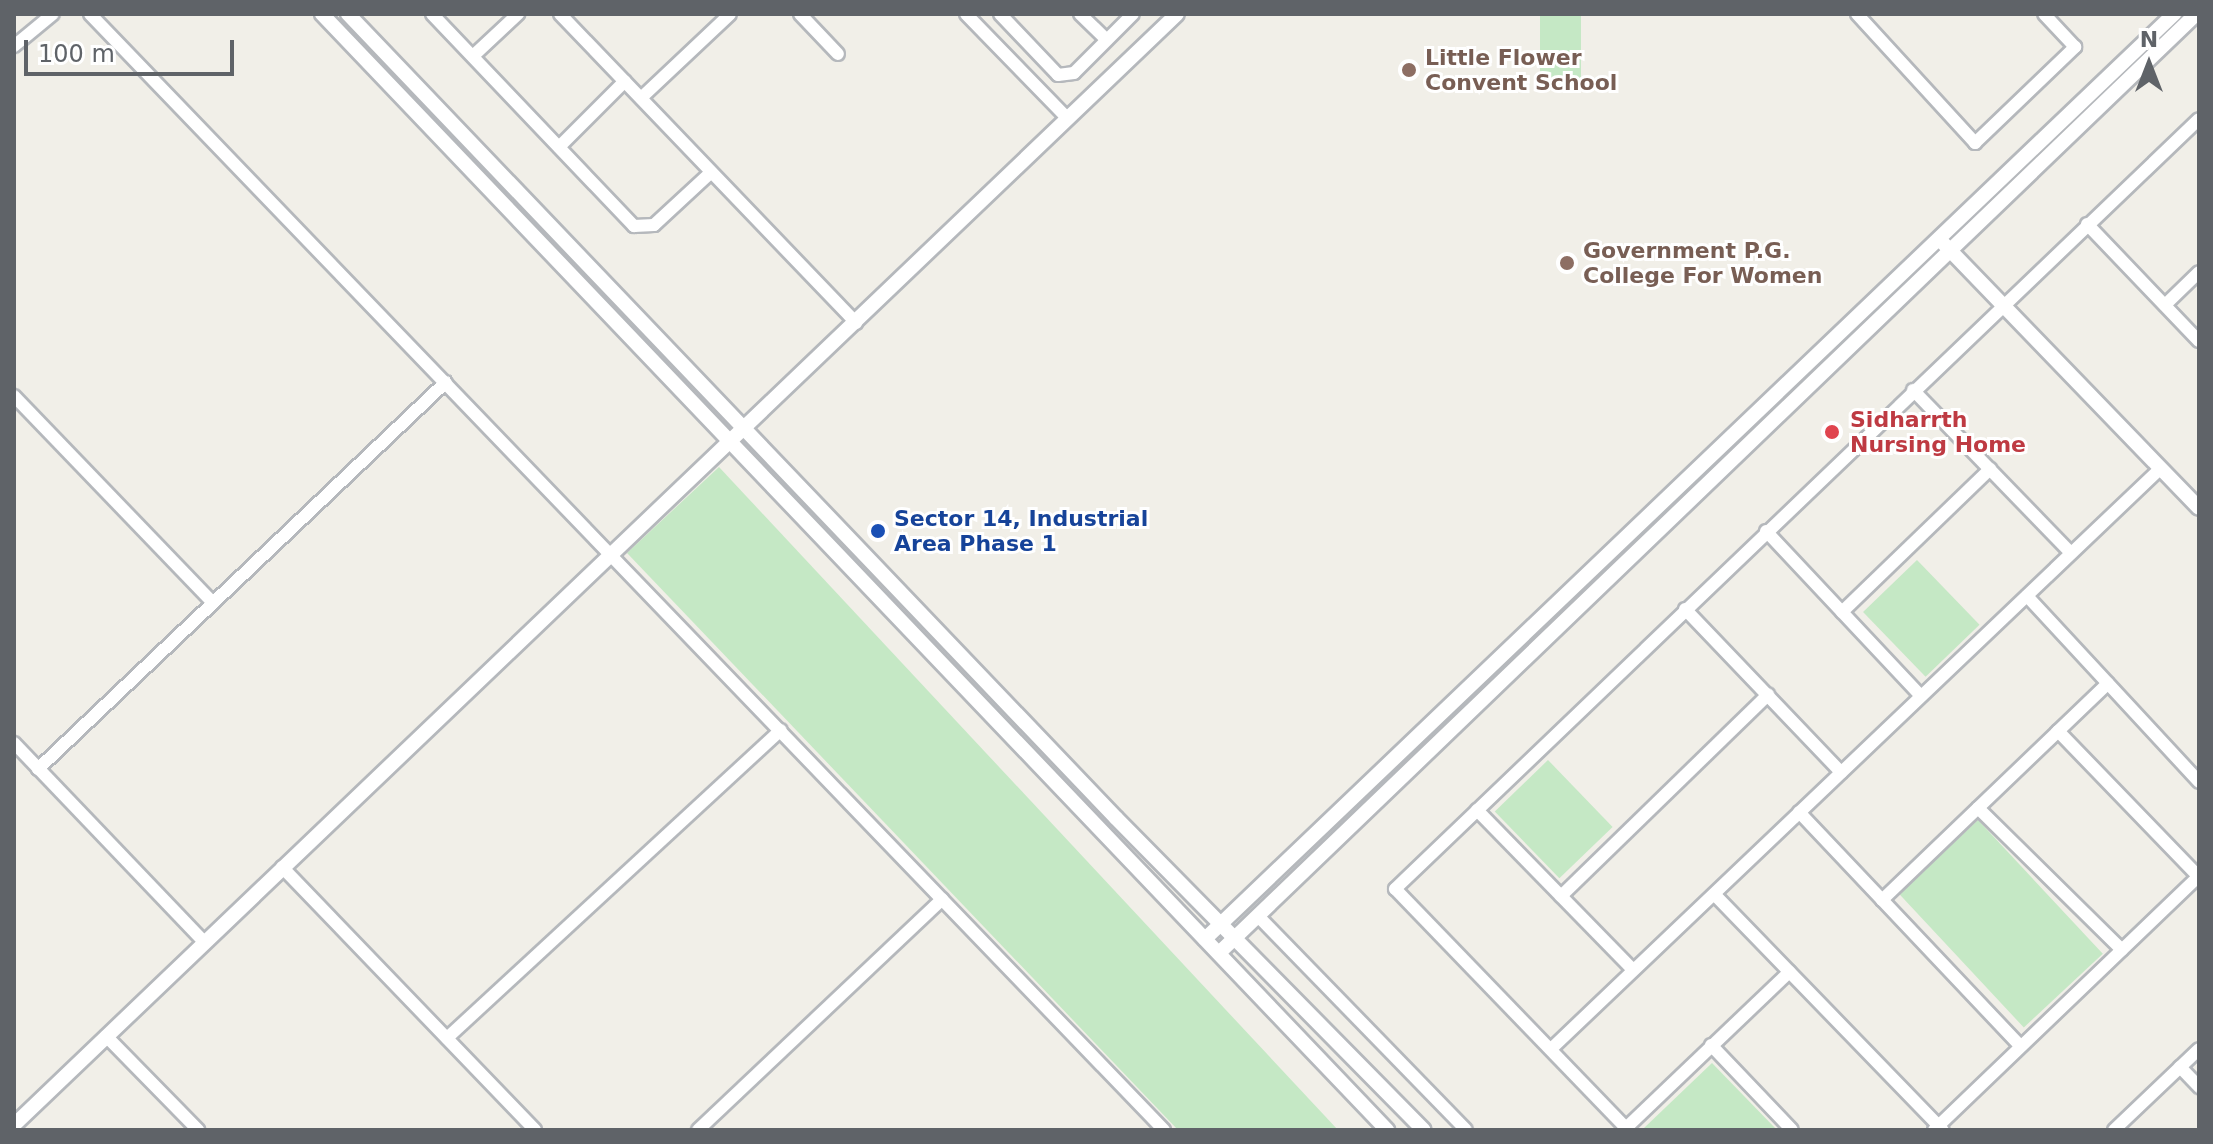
<!DOCTYPE html>
<html>
<head>
<meta charset="utf-8">
<style>
	body { margin:0 }
	#map { position:relative; width:2213px; height:1144px; overflow:hidden; background:#f1efe8; font-family:"DejaVu Sans",sans-serif }
	div>[style] { position:absolute }
	.green>* { inset:0; background:#c5e8c5; transform-origin:0 0 }
	.roads { filter:drop-shadow(2px 0 #b5b8bc) drop-shadow(-2px 0 #b5b8bc) drop-shadow(0 2px #b5b8bc) drop-shadow(0 -2px #b5b8bc) }
	.minor>* { height:12px; margin:-6px; padding:0 6px; transform-origin:6px; border-radius:6px; background:#fff }
	.tertiary>* { height:14px; margin:-7px; padding:0 7px; transform-origin:7px; border-radius:7px; background:#fff }
	.dots>* { width:22px; height:22px; translate:-50% -50%; box-sizing:border-box; border:4px solid #fff; border-radius:50% }
	span { translate:-50% -50%; white-space:nowrap; text-align:center; line-height:1.15; -webkit-text-stroke:6px #fff; paint-order:stroke }
	.education-label { font-size:22px; color:#785e54; font-weight:700 }
	.left { translate:0 -50%; text-align:left }
	.health-label { font-size:22px; color:#be3a42; font-weight:700 }
	.transit-label { font-size:22px; color:#164399; font-weight:700 }
	.frame { position:absolute; inset:0; border:16px solid #5f6368; pointer-events:none }
	.north { position:absolute; left:2109px; top:24px; width:80px; height:80px; -webkit-text-stroke:6px #fff; paint-order:stroke; rotate:0deg; font-size:22px; font-weight:700; line-height:32px; text-align:center; color:#5f6368 }
	.north::after { content:''; display:block; margin:auto; width:28px; height:36px; background:#5f6368; clip-path:polygon(50% 0,100% 100%,50% 72%,0 100%) }
	.scale { position:absolute; left:24px; top:40px; width:210px; height:36px; box-sizing:border-box; border:4px solid #5f6368; border-top:0; padding-left:10px; font-size:24px; line-height:28px; white-space:nowrap; color:#5f6368; -webkit-text-stroke:6px #fff; paint-order:stroke }
</style>
</head>
<body>
<div id="map">
	<div class="green">
		<i style="left:1540px;top:14px;width:41px;height:67px"></i>
		<i style="clip-path:polygon(719px 467px,1338px 1130px,1178px 1130px,627px 553px)"></i>
		<i style="left:1917px;top:560px;width:90px;height:75px;rotate:46deg"></i>
		<i style="left:1548px;top:760px;width:93px;height:74px;rotate:46deg"></i>
		<i style="left:1978px;top:820px;width:183px;height:108px;rotate:47deg"></i>
		<i style="clip-path:polygon(1712px 1063px,1777px 1130px,1647px 1130px,1644px 1128px)"></i>
	</div>
	<div class="roads">
		<div class="minor">
			<i style="left:90px;top:14px;width:1549px;rotate:46.1deg"></i>
			<i style="left:432px;top:14px;width:293px;rotate:46.4deg"></i>
			<i style="left:634px;top:226px;width:20px;rotate:-3deg"></i>
			<i style="left:654px;top:225px;width:75px;rotate:-42.8deg"></i>
			<i style="left:560px;top:14px;width:428px;rotate:46.2deg"></i>
			<i style="left:800px;top:14px;width:55px;rotate:46.5deg"></i>
			<i style="left:966px;top:14px;width:146px;rotate:45.8deg"></i>
			<i style="left:1000px;top:14px;width:84px;rotate:46.4deg"></i>
			<i style="left:1058px;top:75px;width:16px;rotate:-7deg"></i>
			<i style="left:1074px;top:73px;width:83px;rotate:-45deg"></i>
			<i style="left:1080px;top:14px;width:37px;rotate:44deg"></i>
			<i style="left:1857px;top:14px;width:175px;rotate:47.5deg"></i>
			<i style="left:1975px;top:143px;width:139px;rotate:-43.8deg"></i>
			<i style="left:2075px;top:47px;width:45px;rotate:-133.2deg"></i>
			<i style="left:14px;top:46px;width:50px;rotate:-39.4deg"></i>
			<i style="left:473px;top:56px;width:62px;rotate:-43deg"></i>
			<i style="left:641px;top:98px;width:122px;rotate:-43.3deg"></i>
			<i style="left:559px;top:147px;width:93px;rotate:-45deg"></i>
			<i style="left:2087px;top:224px;width:162px;rotate:46.3deg"></i>
			<i style="left:2165px;top:305px;width:47px;rotate:-44.1deg"></i>
			<i style="left:1913px;top:390px;width:227px;rotate:45.9deg"></i>
			<i style="left:14px;top:396px;width:287px;rotate:46.1deg"></i>
			<i style="left:1766px;top:531px;width:226px;rotate:46.8deg"></i>
			<i style="left:2027px;top:596px;width:253px;rotate:47.2deg"></i>
			<i style="left:1685px;top:609px;width:226px;rotate:46.3deg"></i>
			<i style="left:1842px;top:612px;width:206px;rotate:-44deg"></i>
			<i style="left:2058px;top:731px;width:203px;rotate:46deg"></i>
			<i style="left:14px;top:743px;width:275px;rotate:46.3deg"></i>
			<i style="left:38px;top:769px;width:562px;rotate:-43.49deg"></i>
			<i style="left:1978px;top:808px;width:202px;rotate:44.6deg"></i>
			<i style="left:1477px;top:810px;width:223px;rotate:45.7deg"></i>
			<i style="left:1799px;top:812px;width:322px;rotate:46.6deg"></i>
			<i style="left:282px;top:867px;width:365px;rotate:46.1deg"></i>
			<i style="left:1715px;top:895px;width:327px;rotate:45.9deg"></i>
			<i style="left:1561px;top:896px;width:289px;rotate:-44.2deg"></i>
			<i style="left:1882px;top:900px;width:313px;rotate:-43.8deg"></i>
			<i style="left:1258px;top:916px;width:298px;rotate:45.8deg"></i>
			<i style="left:106px;top:1036px;width:132px;rotate:45.6deg"></i>
			<i style="left:447px;top:1038px;width:454px;rotate:-42.7deg"></i>
			<i style="left:1711px;top:1045px;width:117px;rotate:46.4deg"></i>
			<i style="left:1551px;top:1049px;width:842px;rotate:-43.61deg"></i>
			<i style="left:2180px;top:1067px;width:28px;rotate:46deg"></i>
			<i style="left:1626px;top:1128px;width:226px;rotate:-43.7deg"></i>
			<i style="left:698px;top:1130px;width:336px;rotate:-43.4deg"></i>
			<i style="left:1628px;top:1130px;width:335px;rotate:-134deg"></i>
			<i style="left:1395px;top:889px;width:1113px;rotate:-43.76deg"></i>
			<i style="left:1934px;top:1130px;width:367px;rotate:-43.8deg"></i>
			<i style="left:2114px;top:1130px;width:117px;rotate:-43.6deg"></i>
		</div>
		<div class="tertiary">
			<i style="left:322px;top:14px;width:1543px;rotate:46.34deg"></i>
			<i style="left:348px;top:14px;width:1112px;rotate:46.31deg"></i>
			<i style="left:1116px;top:818px;width:438px;rotate:45.4deg"></i>
			<i style="left:1943px;top:243px;width:368px;rotate:46deg"></i>
			<i style="left:1205px;top:939px;width:1340px;rotate:-43.67deg"></i>
			<i style="left:1219px;top:953px;width:1355px;rotate:-43.86deg"></i>
			<i style="left:14px;top:1125px;width:1608px;rotate:-43.69deg"></i>
		</div>
	</div>
	<div class="dots">
		<i style="left:1409px;top:70px;background:#8d6e63"></i>
		<i style="left:1567px;top:263px;background:#8d6e63"></i>
		<i style="left:1832px;top:432px;background:#e0444e"></i>
		<i style="left:878px;top:531px;background:#1a4fb4"></i>
	</div>
	<div class="education-label">
		<span class="left" style="left:1425px;top:70px">Little Flower<br>Convent School</span>
		<span class="left" style="left:1583px;top:263px">Government P.G.<br>College For Women</span>
	</div>
	<div class="health-label">
		<span class="left" style="left:1850px;top:432px">Sidharrth<br>Nursing Home</span>
	</div>
	<div class="transit-label">
		<span class="left" style="left:894px;top:531px">Sector 14, Industrial<br>Area Phase 1</span>
	</div>
	<div class="frame"></div>
	<div class="north">N</div>
	<div class="scale">100 m</div>
</div>
</body>
</html>
